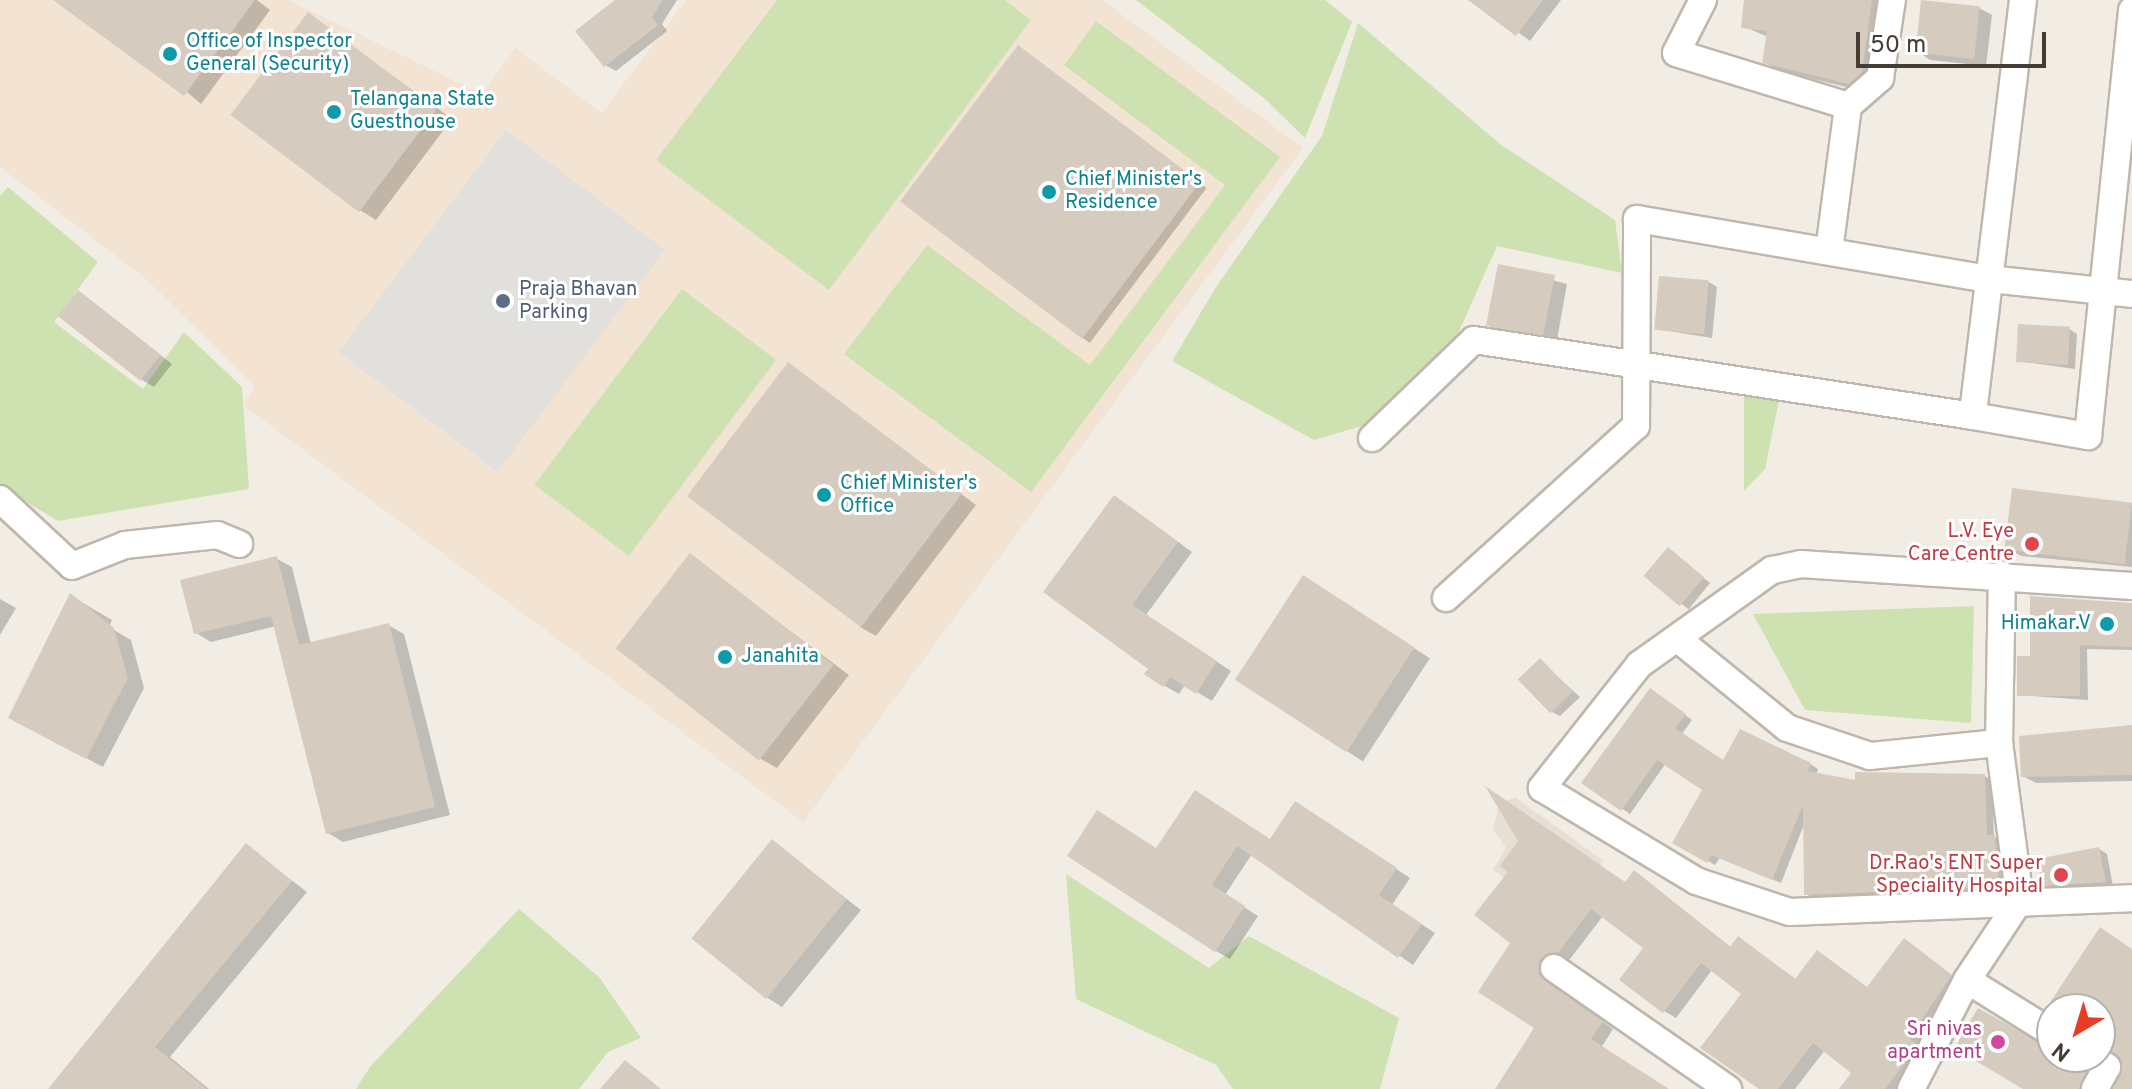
<!DOCTYPE html>
<html>
<head>
<meta charset="utf-8">
<style>
	body { margin:0 }
	#map { position:relative; width:2132px; height:1089px; overflow:hidden; background:#f1ede5; font-family:Overpass,sans-serif }
	div>[style] { position:absolute }
	.residential>* { inset:0; background:#e5dfd4 }
	.commercial>* { inset:0; background:#f2e3d2 }
	.green>* { inset:0; background:#cee2b1; transform-origin:0 0 }
	.parking>* { inset:0; background:#e2e0dd; transform-origin:0 0 }
	.shadow>* { inset:0; background:#0003; transform-origin:0 0 }
	.building>* { inset:0; background:#d5cbbf; transform-origin:0 0 }
	.roads { filter:drop-shadow(2px 0 #bfb7ac) drop-shadow(-2px 0 #bfb7ac) drop-shadow(0 2px #bfb7ac) drop-shadow(0 -2px #bfb7ac) }
	.minor>* { height:26px; margin:-13px; padding:0 13px; transform-origin:13px; border-radius:13px; background:#fff }
	.dots>* { width:22px; height:22px; translate:-50% -50%; box-sizing:border-box; border:4px solid #fff; border-radius:50% }
	span { translate:-50% -50%; white-space:nowrap; text-align:center; line-height:1.15; -webkit-text-stroke:6px #fff; paint-order:stroke }
	.culture-label { font-size:20px; color:#0d838f }
	.left { translate:0 -50%; text-align:left }
	.right { translate:-100% -50%; text-align:right }
	.service-label { font-size:20px; color:#4e5e75 }
	.health-label { font-size:20px; color:#be3a42 }
	.hotel-label { font-size:20px; color:#b23c85 }
	.north { position:absolute; left:2036px; top:993px; width:80px; height:80px; box-sizing:border-box; background:#fff; border:2px solid #b4b1ae; border-radius:50%; rotate:218deg; font-size:22px; font-weight:700; line-height:32px; text-align:center; color:#433d35 }
	.north::after { content:''; display:block; margin:auto; width:28px; height:36px; background:#e83c25; clip-path:polygon(50% 0,100% 100%,50% 72%,0 100%) }
	.scale { position:absolute; left:1856px; top:32px; width:190px; height:36px; box-sizing:border-box; border:4px solid #433d35; border-top:0; padding-left:10px; font-size:24px; line-height:28px; white-space:nowrap; color:#433d35; -webkit-text-stroke:6px #fff; paint-order:stroke }
</style>
</head>
<body>
<div id="map">
	<div class="residential">
		<i style="clip-path:polygon(1516px 798px,1604px 861px,1561px 918px,1493px 870px,1506px 848px,1493px 829px,1500px 802px)"></i>
	</div>
	<div class="commercial">
		<i style="clip-path:polygon(0 0,288px 0,482px 94px,515px 48px,602px 113px,686px 0,1102px 0,1303px 148px,803px 822px,243px 405px,255px 387px,146px 279px,0 167px)"></i>
	</div>
	<div class="green">
		<i style="clip-path:polygon(777px 0,1005px 0,1031px 20px,829px 290px,656px 160px)"></i>
		<i style="clip-path:polygon(1136px 0,1325px 0,1352px 22px,1305px 138px,1265px 99px)"></i>
		<i style="clip-path:polygon(1096px 21px,1280px 157px,1031px 492px,844px 354px,927px 245px,1090px 365px,1225px 185px,1064px 65px)"></i>
		<i style="clip-path:polygon(1358px 23px,1500px 144px,1615px 220px,1622px 273px,1497px 246px,1457px 336px,1369px 424px,1314px 440px,1172px 361px,1216px 287px,1322px 136px)"></i>
		<i style="clip-path:polygon(8px 187px,98px 262px,54px 322px,143px 389px,184px 332px,242px 387px,249px 489px,58px 521px,0 486px,0 196px)"></i>
		<i style="left:682px;top:289px;width:118px;height:245px;rotate:37deg"></i>
		<i style="clip-path:polygon(1744px 394px,1779px 400px,1765px 469px,1744px 491px)"></i>
		<i style="clip-path:polygon(1974px 606px,1971px 723px,1805px 710px,1753px 614px)"></i>
		<i style="clip-path:polygon(1066px 874px,1209px 968px,1249px 936px,1399px 1018px,1380px 1089px,1233px 1089px,1216px 1065px,1076px 999px)"></i>
		<i style="clip-path:polygon(519px 909px,599px 977px,641px 1038px,608px 1052px,579px 1089px,356px 1089px,370px 1067px)"></i>
	</div>
	<div class="parking">
		<i style="left:506px;top:130px;width:199px;height:278px;rotate:37deg"></i>
	</div>
	<div class="shadow">
		<i style="clip-path:polygon(79px 0,257px 0,270px 10px,201px 104px)"></i>
		<i style="clip-path:polygon(618px 0,677px 0,662px 24px,667px 31px,616px 71px,605px 65px)"></i>
		<i style="clip-path:polygon(1475px 0,1561px 0,1530px 41px)"></i>
		<i style="clip-path:polygon(1746px 0,1889px 0,1866px 92px,1781px 71px,1764px 62px,1768px 37px,1743px 26px)"></i>
		<i style="clip-path:polygon(1979px 8px,1992px 15px,1986px 66px,1930px 60px,1918px 52px)"></i>
		<i style="clip-path:polygon(309px 15px,452px 119px,376px 220px,360px 210px)"></i>
		<i style="left:1026px;top:52px;width:226px;height:194px;rotate:37deg"></i>
		<i style="clip-path:polygon(1499px 266px,1567px 284px,1557px 340px,1501px 332px,1489px 325px)"></i>
		<i style="clip-path:polygon(1709px 282px,1717px 287px,1712px 338px,1656px 329px)"></i>
		<i style="clip-path:polygon(79px 292px,172px 364px,154px 387px,142px 380px)"></i>
		<i style="clip-path:polygon(2069px 329px,2077px 334px,2075px 369px,2018px 361px)"></i>
		<i style="clip-path:polygon(789px 365px,976px 505px,876px 636px,860px 627px)"></i>
		<i style="clip-path:polygon(2132px 505px,2132px 567px,2021px 556px,2009px 549px)"></i>
		<i style="clip-path:polygon(1129px 506px,1192px 552px,1146px 615px,1231px 671px,1212px 701px,1185px 685px,1179px 694px,1165px 686px,1147px 674px,1150px 668px,1046px 591px)"></i>
		<i style="left:1668px;top:549px;width:54px;height:34px;rotate:39deg"></i>
		<i style="clip-path:polygon(690px 556px,849px 675px,777px 768px,761px 759px)"></i>
		<i style="clip-path:polygon(277px 559px,292px 567px,311px 644px,388px 625px,404px 634px,450px 815px,343px 842px,328px 833px,276px 626px,211px 642px,196px 633px)"></i>
		<i style="left:1320px;top:587px;width:131px;height:123px;rotate:33deg"></i>
		<i style="clip-path:polygon(71px 596px,112px 620px,109px 627px,131px 640px,144px 688px,103px 767px,27px 726px)"></i>
		<i style="clip-path:polygon(0 599px,16px 608px,0 635px)"></i>
		<i style="clip-path:polygon(2132px 604px,2132px 650px,2087px 649px,2088px 700px,2019px 695px,2032px 658px)"></i>
		<i style="clip-path:polygon(1540px 661px,1580px 697px,1560px 716px,1552px 712px)"></i>
		<i style="clip-path:polygon(1658px 695px,1692px 720px,1682px 734px,1724px 762px,1810px 764px,1818px 769px,1816px 775px,1857px 783px,1984px 776px,1992px 780px,1994px 837px,2003px 842px,2006px 891px,1814px 899px,1806px 894px,1805px 822px,1781px 883px,1720px 858px,1715px 865px,1674px 842px,1705px 789px,1666px 763px,1630px 814px,1584px 782px)"></i>
		<i style="clip-path:polygon(2132px 728px,2132px 781px,2036px 783px,2023px 776px)"></i>
		<i style="clip-path:polygon(1310px 812px,1410px 878px,1392px 905px,1435px 933px,1413px 965px,1252px 854px,1225px 895px,1258px 916px,1230px 959px,1216px 951px,1157px 850px,1271px 841px)"></i>
		<i style="clip-path:polygon(773px 842px,861px 910px,782px 1007px,766px 997px)"></i>
		<i style="clip-path:polygon(246px 846px,307px 892px,170px 1057px,209px 1089px,50px 1089px)"></i>
		<i style="clip-path:polygon(2099px 849px,2107px 854px,2113px 886px,2052px 889px,2044px 884px)"></i>
		<i style="clip-path:polygon(1635px 872px,1732px 948px,1739px 938px,1797px 980px,1818px 952px,1868px 989px,1916px 948px,1962px 983px,1902px 1089px,1841px 1089px,1854px 1072px,1825px 1050px,1795px 1089px,1761px 1089px,1744px 994px,1712px 970px,1676px 1018px,1664px 1011px,1645px 948px,1603px 916px,1570px 959px,1553px 964px,1550px 983px,1613px 1029px,1601px 1048px,1662px 1089px,1504px 1089px,1536px 1028px,1513px 942px,1626px 883px)"></i>
		<i style="clip-path:polygon(2043px 1049px,2052px 1049px,2052px 1057px,2093px 1057px,2097px 1089px,2027px 1089px)"></i>
	</div>
	<div class="building">
		<i style="clip-path:polygon(53px 0,255px 0,184px 96px)"></i>
		<i style="clip-path:polygon(615px 0,663px 0,652px 17px,658px 25px,604px 67px,575px 31px)"></i>
		<i style="clip-path:polygon(1468px 0,1543px 0,1516px 36px)"></i>
		<i style="clip-path:polygon(1744px 0,1872px 0,1862px 72px,1849px 84px,1762px 63px,1767px 31px,1741px 28px)"></i>
		<i style="left:1921px;top:0;width:59px;height:53px;rotate:6deg"></i>
		<i style="left:308px;top:12px;width:161px;height:129px;rotate:37deg"></i>
		<i style="left:1018px;top:45px;width:228px;height:196px;rotate:37deg"></i>
		<i style="left:1498px;top:264px;width:58px;height:63px;rotate:11deg"></i>
		<i style="left:1659px;top:276px;width:50px;height:54px;rotate:5deg"></i>
		<i style="left:78px;top:290px;width:105px;height:33px;rotate:38deg"></i>
		<i style="left:2018px;top:324px;width:52px;height:38px;rotate:3deg"></i>
		<i style="left:788px;top:362px;width:218px;height:168px;rotate:37deg"></i>
		<i style="left:2012px;top:488px;width:121px;height:62px;rotate:7deg"></i>
		<i style="clip-path:polygon(1114px 495px,1178px 542px,1132px 605px,1217px 661px,1196px 694px,1170px 677px,1163px 687px,1144px 674px,1148px 669px,1043px 592px)"></i>
		<i style="left:1668px;top:547px;width:47px;height:38px;rotate:40deg"></i>
		<i style="left:690px;top:553px;width:182px;height:121px;rotate:38deg"></i>
		<i style="clip-path:polygon(277px 556px,299px 645px,389px 623px,435px 807px,326px 834px,271px 616px,194px 634px,180px 580px)"></i>
		<i style="left:1303px;top:575px;width:133px;height:125px;rotate:33deg"></i>
		<i style="clip-path:polygon(70px 593px,114px 628px,128px 678px,86px 759px,8px 718px)"></i>
		<i style="clip-path:polygon(2030px 596px,2132px 603px,2132px 647px,2080px 645px,2080px 696px,2017px 696px,2017px 656px,2030px 656px)"></i>
		<i style="left:1540px;top:658px;width:47px;height:31px;rotate:46deg"></i>
		<i style="clip-path:polygon(1650px 688px,1686px 714px,1675px 728px,1723px 760px,1740px 729px,1811px 763px,1808px 771px,1855px 780px,1855px 772px,1985px 774px,1987px 835px,1995px 835px,1999px 887px,1804px 895px,1803px 805px,1772px 880px,1711px 855px,1707px 863px,1672px 843px,1702px 790px,1657px 760px,1621px 811px,1581px 783px)"></i>
		<i style="clip-path:polygon(2132px 725px,2132px 775px,2021px 777px,2019px 736px)"></i>
		<i style="clip-path:polygon(1485px 786px,1625px 882px,1634px 870px,1730px 947px,1738px 936px,1795px 979px,1817px 950px,1867px 987px,1904px 938px,1952px 975px,1909px 1038px,1916px 1044px,1910px 1056px,1885px 1089px,1839px 1089px,1851px 1073px,1813px 1043px,1778px 1089px,1759px 1089px,1700px 1048px,1741px 994px,1701px 963px,1663px 1013px,1619px 980px,1643px 948px,1591px 909px,1558px 953px,1541px 958px,1539px 974px,1603px 1021px,1591px 1039px,1669px 1089px,1495px 1089px,1534px 1028px,1478px 992px,1510px 943px,1474px 915px,1508px 872px,1500px 866px,1518px 841px)"></i>
		<i style="clip-path:polygon(1195px 790px,1270px 839px,1295px 801px,1397px 868px,1379px 895px,1422px 924px,1398px 958px,1237px 846px,1212px 885px,1245px 906px,1215px 952px,1067px 856px,1097px 810px,1156px 848px)"></i>
		<i style="left:772px;top:839px;width:96px;height:128px;rotate:39deg"></i>
		<i style="clip-path:polygon(246px 843px,292px 881px,155px 1047px,207px 1089px,48px 1089px)"></i>
		<i style="clip-path:polygon(2099px 847px,2106px 882px,2042px 886px,2037px 859px)"></i>
		<i style="clip-path:polygon(2100px 927px,2132px 949px,2132px 1089px,2113px 1089px,2123px 1066px,2100px 1044px,2100px 1009px,2052px 1009px,2052px 1014px,2045px 1010px)"></i>
		<i style="clip-path:polygon(1978px 1008px,2052px 1049px,2052px 1057px,2079px 1067px,2086px 1073px,2079px 1089px,2023px 1089px,1954px 1048px)"></i>
		<i style="clip-path:polygon(625px 1060px,661px 1089px,600px 1089px)"></i>
	</div>
	<div class="roads">
		<div class="minor">
			<i style="left:1703px;top:0;width:59px;rotate:117deg"></i>
			<i style="left:1676px;top:53px;width:180px;rotate:17.1deg"></i>
			<i style="left:2023px;top:0;width:419px;rotate:96.9deg"></i>
			<i style="left:1973px;top:416px;width:117px;rotate:9.9deg"></i>
			<i style="left:2088px;top:436px;width:428px;rotate:-84.1deg"></i>
			<i style="left:1829px;top:251px;width:146px;rotate:-82.5deg"></i>
			<i style="left:1848px;top:106px;width:43px;rotate:-41.2deg"></i>
			<i style="left:1880px;top:78px;width:79px;rotate:-81.3deg"></i>
			<i style="left:1372px;top:438px;width:141px;rotate:-43.9deg"></i>
			<i style="left:1474px;top:340px;width:505px;rotate:8.66deg"></i>
			<i style="left:0;top:499px;width:98px;rotate:42.9deg"></i>
			<i style="left:72px;top:566px;width:57px;rotate:-21.6deg"></i>
			<i style="left:125px;top:545px;width:93px;rotate:-6.2deg"></i>
			<i style="left:217px;top:535px;width:24px;rotate:22deg"></i>
			<i style="left:2132px;top:586px;width:332px;rotate:-176.2deg"></i>
			<i style="left:1801px;top:564px;width:30px;rotate:168deg"></i>
			<i style="left:1772px;top:570px;width:163px;rotate:144.5deg"></i>
			<i style="left:1639px;top:665px;width:157px;rotate:128.3deg"></i>
			<i style="left:1542px;top:788px;width:180px;rotate:31.1deg"></i>
			<i style="left:1696px;top:881px;width:99px;rotate:18.3deg"></i>
			<i style="left:1790px;top:912px;width:342px;rotate:-2.3deg"></i>
			<i style="left:1446px;top:598px;width:256px;rotate:-42.2deg"></i>
			<i style="left:1636px;top:426px;width:207px;rotate:-89.7deg"></i>
			<i style="left:1637px;top:219px;width:357px;rotate:9.7deg"></i>
			<i style="left:1989px;top:279px;width:144px;rotate:6deg"></i>
			<i style="left:1678px;top:639px;width:141px;rotate:39.2deg"></i>
			<i style="left:1787px;top:728px;width:88px;rotate:18.6deg"></i>
			<i style="left:1870px;top:756px;width:130px;rotate:-5.8deg"></i>
			<i style="left:1554px;top:968px;width:212px;rotate:34.8deg"></i>
			<i style="left:1967px;top:980px;width:100px;rotate:31.9deg"></i>
			<i style="left:2091px;top:1057px;width:19px;rotate:32deg"></i>
			<i style="left:2107px;top:1067px;width:25px;rotate:119deg"></i>
			<i style="left:1911px;top:1089px;width:123px;rotate:-62.8deg"></i>
			<i style="left:1967px;top:980px;width:96px;rotate:-56.5deg"></i>
			<i style="left:2020px;top:900px;width:158px;rotate:-97.6deg"></i>
			<i style="left:1999px;top:743px;width:168px;rotate:-89deg"></i>
		</div>
	</div>
	<div class="dots">
		<i style="left:170px;top:54px;background:#0f9aa8"></i>
		<i style="left:334px;top:112px;background:#0f9aa8"></i>
		<i style="left:1049px;top:192px;background:#0f9aa8"></i>
		<i style="left:503px;top:301px;background:#5c6f8a"></i>
		<i style="left:824px;top:495px;background:#0f9aa8"></i>
		<i style="left:2032px;top:544px;background:#e0444e"></i>
		<i style="left:2107px;top:624px;background:#0f9aa8"></i>
		<i style="left:725px;top:657px;background:#0f9aa8"></i>
		<i style="left:2061px;top:875px;background:#e0444e"></i>
		<i style="left:1998px;top:1042px;background:#d1479c"></i>
	</div>
	<div class="culture-label">
		<span class="left" style="left:186px;top:54px">Office of Inspector<br>General (Security)</span>
		<span class="left" style="left:350px;top:112px">Telangana State<br>Guesthouse</span>
		<span class="left" style="left:1065px;top:192px">Chief Minister's<br>Residence</span>
		<span class="left" style="left:840px;top:496px">Chief Minister's<br>Office</span>
		<span class="right" style="left:2091px;top:624px">Himakar.V</span>
		<span class="left" style="left:741px;top:657px">Janahita</span>
	</div>
	<div class="service-label">
		<span class="left" style="left:519px;top:302px">Praja Bhavan<br>Parking</span>
	</div>
	<div class="health-label">
		<span class="right" style="left:2014px;top:544px">L.V. Eye<br>Care Centre</span>
		<span class="right" style="left:2043px;top:876px">Dr.Rao's ENT Super<br>Speciality Hospital</span>
	</div>
	<div class="hotel-label">
		<span class="right" style="left:1982px;top:1042px">Sri nivas<br>apartment</span>
	</div>
	<div class="north">N</div>
	<div class="scale">50 m</div>
</div>
</body>
</html>
